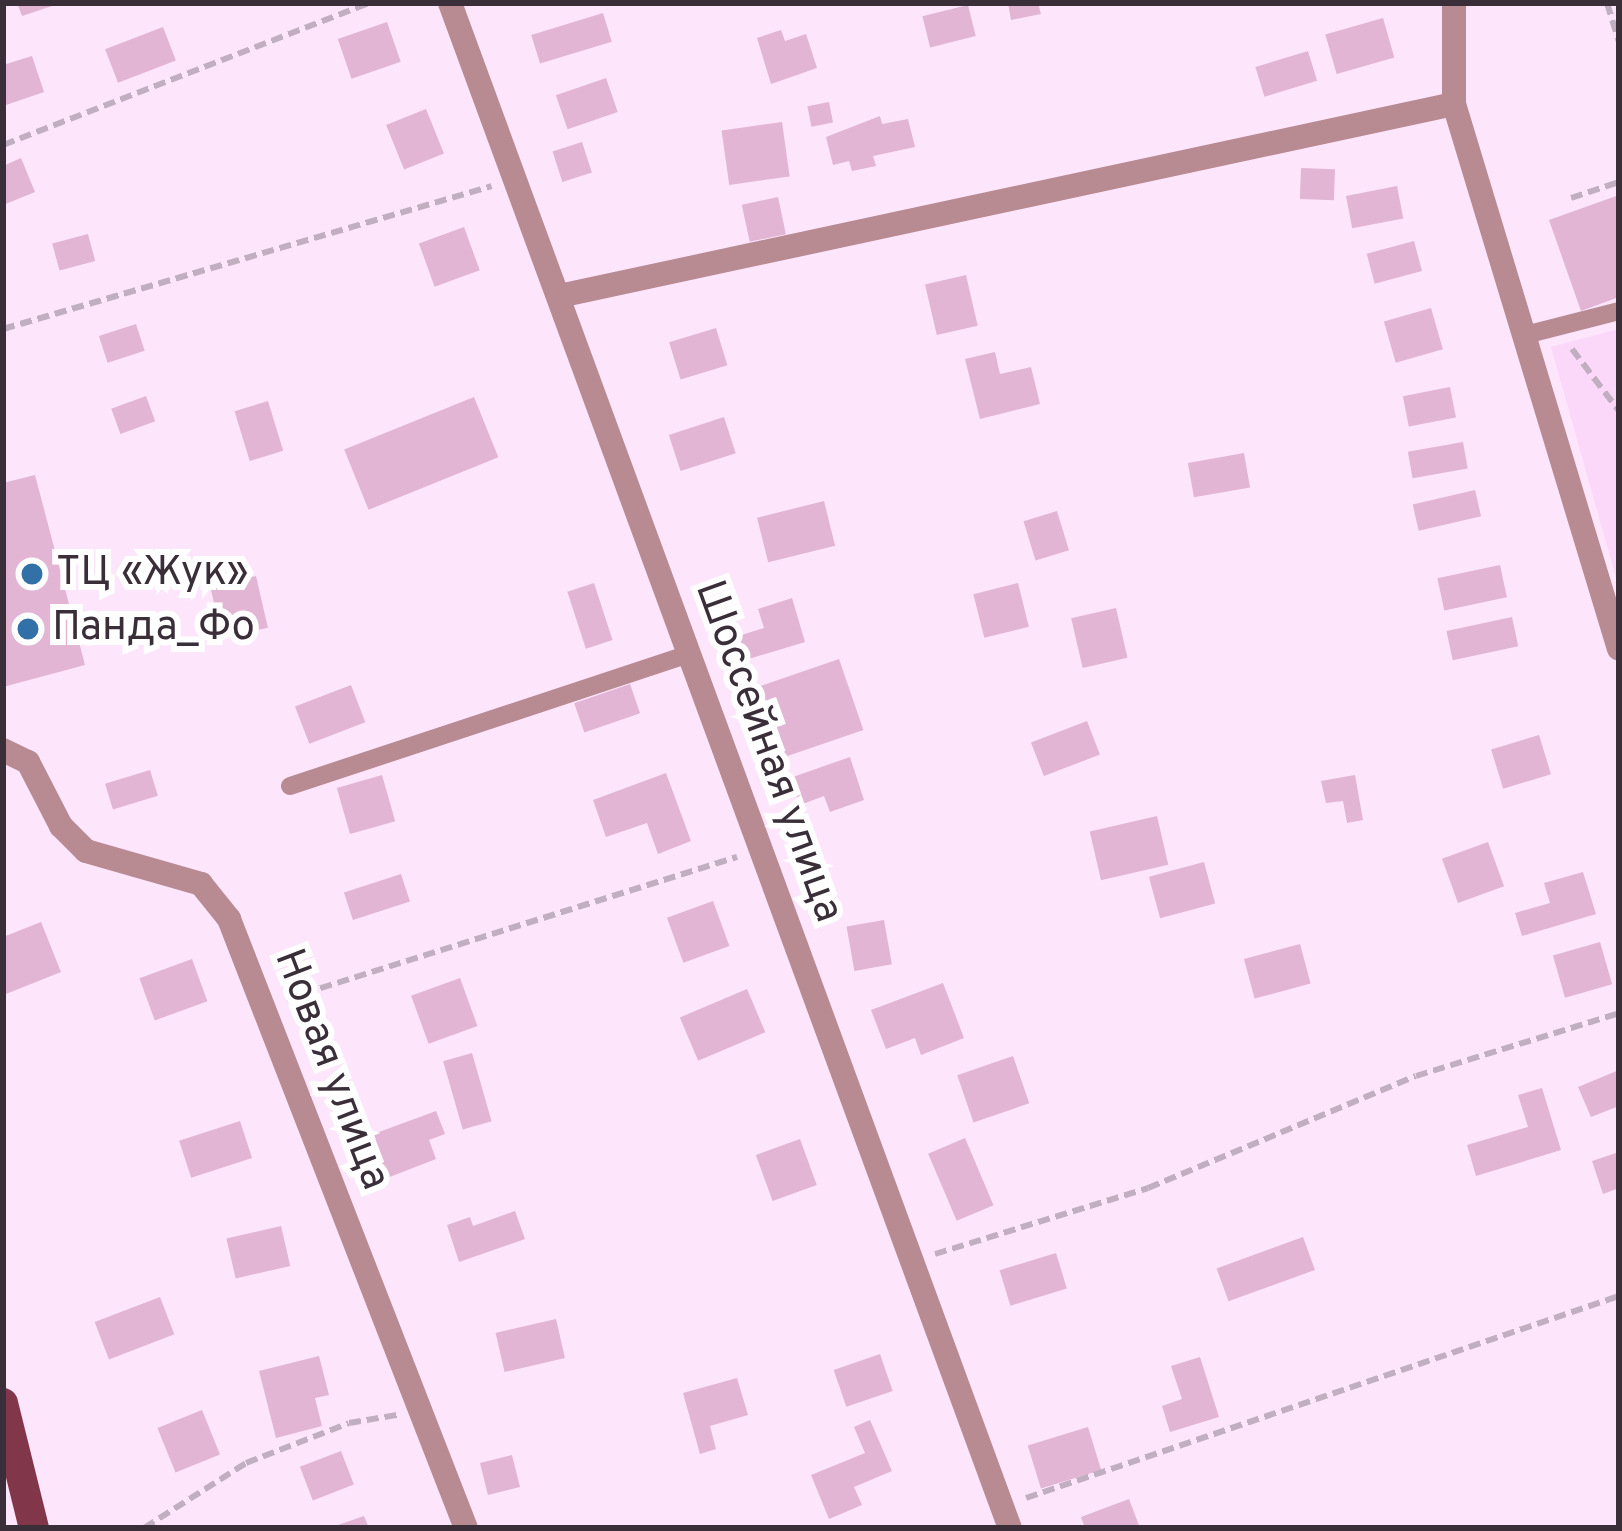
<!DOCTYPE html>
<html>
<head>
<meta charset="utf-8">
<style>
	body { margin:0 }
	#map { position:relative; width:1622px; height:1531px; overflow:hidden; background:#fde5fc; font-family:Overpass,sans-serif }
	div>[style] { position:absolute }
	.built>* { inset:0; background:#fbd7fa }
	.building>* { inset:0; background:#e2b5d4; transform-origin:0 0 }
	.path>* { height:6px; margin-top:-3px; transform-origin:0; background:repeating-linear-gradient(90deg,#c2aec1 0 12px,transparent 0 18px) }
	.service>* { height:18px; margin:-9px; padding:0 9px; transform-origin:9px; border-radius:9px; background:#b88a92 }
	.minor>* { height:24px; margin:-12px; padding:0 12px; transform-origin:12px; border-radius:12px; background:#b88a92 }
	.tertiary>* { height:24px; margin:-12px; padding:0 12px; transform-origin:12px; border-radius:12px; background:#b88a92 }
	.primary>* { height:30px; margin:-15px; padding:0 15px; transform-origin:15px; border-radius:15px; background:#823649 }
	.dots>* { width:33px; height:33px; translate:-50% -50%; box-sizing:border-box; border:6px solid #fff; border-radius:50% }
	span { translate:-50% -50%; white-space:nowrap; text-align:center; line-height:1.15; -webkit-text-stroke:12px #fff; paint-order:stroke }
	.poi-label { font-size:42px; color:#3a2e39 }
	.left { translate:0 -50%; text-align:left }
	.street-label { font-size:42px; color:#3a2e39 }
	.frame { position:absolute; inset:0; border:6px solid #3a2e39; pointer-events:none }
</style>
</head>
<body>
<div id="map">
	<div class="built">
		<i style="clip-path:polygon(1619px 329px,1619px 588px,1551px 347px)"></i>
	</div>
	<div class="building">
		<i style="clip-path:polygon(17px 3px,57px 3px,58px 4px,22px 16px)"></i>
		<i style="clip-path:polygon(1008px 3px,1038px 3px,1041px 14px,1011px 20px)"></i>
		<i style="left:968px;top:5px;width:32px;height:47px;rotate:76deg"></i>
		<i style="left:603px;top:13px;width:30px;height:75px;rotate:73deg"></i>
		<i style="left:1383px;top:18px;width:41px;height:60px;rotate:74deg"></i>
		<i style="left:387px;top:22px;width:42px;height:52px;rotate:71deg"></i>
		<i style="left:163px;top:27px;width:36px;height:62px;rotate:69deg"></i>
		<i style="clip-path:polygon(781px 30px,785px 41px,806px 34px,817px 68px,771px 84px,757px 38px)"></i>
		<i style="left:1308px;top:51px;width:31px;height:55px;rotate:73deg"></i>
		<i style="clip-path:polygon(32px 56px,44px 92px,3px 106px,3px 65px)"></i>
		<i style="left:606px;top:78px;width:36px;height:53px;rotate:71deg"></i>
		<i style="left:829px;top:102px;width:21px;height:22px;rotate:79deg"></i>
		<i style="left:426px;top:109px;width:48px;height:43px;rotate:68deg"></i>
		<i style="clip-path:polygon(880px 116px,882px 124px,908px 119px,915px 147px,873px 156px,876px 166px,852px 171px,849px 161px,833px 165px,826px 137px)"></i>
		<i style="left:782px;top:122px;width:55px;height:61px;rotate:82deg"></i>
		<i style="left:582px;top:142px;width:32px;height:31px;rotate:72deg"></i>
		<i style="clip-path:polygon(21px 158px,35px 192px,3px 205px,3px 166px)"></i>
		<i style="left:1301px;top:168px;width:34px;height:31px;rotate:2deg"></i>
		<i style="left:1397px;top:186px;width:33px;height:52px;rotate:79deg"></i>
		<i style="clip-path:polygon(1619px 195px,1619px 297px,1581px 311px,1549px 220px)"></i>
		<i style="left:778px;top:197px;width:38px;height:37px;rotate:78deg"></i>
		<i style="left:464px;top:227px;width:46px;height:48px;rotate:70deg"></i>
		<i style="left:88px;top:234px;width:28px;height:37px;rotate:75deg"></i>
		<i style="left:1414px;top:241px;width:31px;height:49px;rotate:75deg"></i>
		<i style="left:966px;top:275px;width:52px;height:42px;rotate:77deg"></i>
		<i style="left:1431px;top:308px;width:43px;height:49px;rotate:74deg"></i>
		<i style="left:136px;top:324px;width:28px;height:39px;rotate:72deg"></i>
		<i style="left:716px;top:328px;width:39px;height:49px;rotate:73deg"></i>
		<i style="clip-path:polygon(995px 352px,1000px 374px,1031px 367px,1040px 404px,980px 419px,965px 359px)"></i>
		<i style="left:1450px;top:387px;width:31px;height:48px;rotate:79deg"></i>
		<i style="left:146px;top:396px;width:27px;height:37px;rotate:70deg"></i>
		<i style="left:474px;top:397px;width:65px;height:140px;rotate:68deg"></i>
		<i style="left:268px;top:401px;width:52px;height:35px;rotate:73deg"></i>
		<i style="left:724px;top:417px;width:38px;height:58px;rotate:72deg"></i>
		<i style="left:1463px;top:442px;width:27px;height:56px;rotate:80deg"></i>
		<i style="left:1244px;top:453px;width:35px;height:57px;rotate:80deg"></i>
		<i style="clip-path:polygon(35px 475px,85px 665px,3px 687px,3px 483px)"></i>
		<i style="left:1475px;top:490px;width:27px;height:64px;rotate:77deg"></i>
		<i style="left:824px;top:501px;width:46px;height:69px;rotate:76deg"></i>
		<i style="left:1057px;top:511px;width:41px;height:35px;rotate:73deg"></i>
		<i style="left:1500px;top:565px;width:33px;height:64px;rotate:78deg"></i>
		<i style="left:256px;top:576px;width:53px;height:47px;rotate:77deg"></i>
		<i style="left:594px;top:583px;width:60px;height:28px;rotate:72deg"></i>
		<i style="left:1018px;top:583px;width:45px;height:46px;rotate:76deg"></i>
		<i style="clip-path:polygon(792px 598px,805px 642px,742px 661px,735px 637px,764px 628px,758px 609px)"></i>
		<i style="left:1116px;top:608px;width:51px;height:46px;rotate:77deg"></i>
		<i style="left:1512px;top:617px;width:30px;height:67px;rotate:78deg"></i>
		<i style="left:839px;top:659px;width:75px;height:92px;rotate:71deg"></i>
		<i style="left:630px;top:684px;width:31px;height:59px;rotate:71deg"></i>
		<i style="left:351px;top:685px;width:40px;height:60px;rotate:69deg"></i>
		<i style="left:1087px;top:721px;width:36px;height:60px;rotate:69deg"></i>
		<i style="left:1539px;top:735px;width:41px;height:50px;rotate:73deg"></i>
		<i style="clip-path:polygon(850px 757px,864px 800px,830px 812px,824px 796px,800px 805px,790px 778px)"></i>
		<i style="left:150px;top:770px;width:27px;height:47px;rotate:73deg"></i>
		<i style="clip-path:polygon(666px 773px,691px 841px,658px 854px,647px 823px,606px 837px,593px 800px)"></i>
		<i style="left:382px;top:775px;width:48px;height:47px;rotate:74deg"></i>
		<i style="clip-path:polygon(1355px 775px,1363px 820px,1347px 823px,1343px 801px,1326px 803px,1321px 781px)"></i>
		<i style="left:1157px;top:816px;width:50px;height:69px;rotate:77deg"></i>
		<i style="left:1488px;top:842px;width:47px;height:49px;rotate:70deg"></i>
		<i style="left:1204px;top:862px;width:43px;height:57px;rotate:75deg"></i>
		<i style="clip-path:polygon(1583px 872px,1596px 914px,1522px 936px,1515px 913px,1550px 903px,1544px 883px)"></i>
		<i style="left:401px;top:874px;width:29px;height:60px;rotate:72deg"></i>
		<i style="left:713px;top:901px;width:48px;height:49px;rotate:70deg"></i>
		<i style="left:884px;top:920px;width:45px;height:38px;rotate:80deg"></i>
		<i style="clip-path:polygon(41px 922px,61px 972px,6px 994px,3px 937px)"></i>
		<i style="left:1600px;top:942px;width:44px;height:49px;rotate:74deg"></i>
		<i style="left:1300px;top:944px;width:41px;height:58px;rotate:75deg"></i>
		<i style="left:192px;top:959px;width:45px;height:56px;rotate:70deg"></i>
		<i style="left:460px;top:978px;width:51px;height:52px;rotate:70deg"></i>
		<i style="clip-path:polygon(943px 983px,964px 1038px,921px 1055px,915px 1038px,886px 1049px,871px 1010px)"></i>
		<i style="left:747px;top:989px;width:47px;height:73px;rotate:67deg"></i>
		<i style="left:472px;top:1053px;width:71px;height:30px;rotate:74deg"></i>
		<i style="left:1013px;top:1056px;width:50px;height:59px;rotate:71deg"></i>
		<i style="clip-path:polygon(1619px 1070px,1619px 1106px,1591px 1117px,1578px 1087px)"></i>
		<i style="clip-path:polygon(1542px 1088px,1561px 1150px,1476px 1176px,1467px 1145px,1528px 1127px,1518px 1095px)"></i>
		<i style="clip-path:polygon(436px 1111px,445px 1134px,429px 1140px,436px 1159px,387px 1178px,371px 1135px)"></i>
		<i style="left:240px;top:1121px;width:39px;height:64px;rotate:72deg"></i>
		<i style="left:965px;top:1138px;width:73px;height:40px;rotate:67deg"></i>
		<i style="left:800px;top:1139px;width:49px;height:47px;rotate:70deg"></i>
		<i style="clip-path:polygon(1619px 1152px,1619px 1188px,1603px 1194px,1592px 1161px)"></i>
		<i style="clip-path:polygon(515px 1211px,525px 1239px,459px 1262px,447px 1225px,470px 1217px,473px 1226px)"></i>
		<i style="left:281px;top:1226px;width:41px;height:56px;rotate:77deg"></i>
		<i style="left:1303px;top:1237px;width:35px;height:92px;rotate:70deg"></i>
		<i style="left:1056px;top:1253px;width:37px;height:59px;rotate:73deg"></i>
		<i style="left:160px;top:1297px;width:40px;height:70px;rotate:69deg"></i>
		<i style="left:556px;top:1319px;width:40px;height:62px;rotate:77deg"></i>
		<i style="left:880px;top:1354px;width:39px;height:49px;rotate:71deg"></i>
		<i style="clip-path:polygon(319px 1356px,329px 1395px,315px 1398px,322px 1426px,276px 1438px,259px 1371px)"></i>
		<i style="clip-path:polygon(1200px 1357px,1219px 1417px,1170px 1432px,1162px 1406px,1182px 1399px,1171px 1366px)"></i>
		<i style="clip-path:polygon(737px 1378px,748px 1415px,710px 1426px,716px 1449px,700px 1454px,683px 1393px)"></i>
		<i style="left:202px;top:1410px;width:48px;height:48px;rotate:68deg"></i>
		<i style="clip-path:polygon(870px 1420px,892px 1471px,854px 1487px,862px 1505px,829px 1519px,811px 1475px,865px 1453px,854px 1427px)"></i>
		<i style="left:1088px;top:1427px;width:45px;height:63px;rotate:73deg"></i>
		<i style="left:341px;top:1451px;width:36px;height:44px;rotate:69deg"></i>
		<i style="left:512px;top:1455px;width:33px;height:33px;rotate:76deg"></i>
		<i style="clip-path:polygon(1129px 1499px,1140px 1528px,1085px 1528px,1081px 1517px)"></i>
		<i style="clip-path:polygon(364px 1516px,369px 1528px,332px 1528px,332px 1527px)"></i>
	</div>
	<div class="path">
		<i style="left:1607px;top:3px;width:41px;rotate:72.9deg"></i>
		<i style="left:3px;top:145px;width:394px;rotate:-21.2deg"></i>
		<i style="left:1571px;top:198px;width:51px;rotate:-18.4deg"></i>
		<i style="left:3px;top:329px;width:509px;rotate:-16.3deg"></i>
		<i style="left:1572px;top:349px;width:78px;rotate:52.8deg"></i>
		<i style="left:286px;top:999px;width:473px;rotate:-17.5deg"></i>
		<i style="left:935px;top:1254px;width:223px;rotate:-17.2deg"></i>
		<i style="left:1148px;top:1188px;width:290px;rotate:-22.7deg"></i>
		<i style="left:1416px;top:1076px;width:213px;rotate:-17.2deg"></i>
		<i style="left:1026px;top:1498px;width:626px;rotate:-18.81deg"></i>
		<i style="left:144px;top:1528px;width:121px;rotate:-32.5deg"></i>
		<i style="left:246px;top:1463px;width:110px;rotate:-21.2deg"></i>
		<i style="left:349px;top:1423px;width:49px;rotate:-9.5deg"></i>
	</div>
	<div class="service">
		<i style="left:1529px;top:334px;width:93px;rotate:-14.3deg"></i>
		<i style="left:290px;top:786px;width:421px;rotate:-18.3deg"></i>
	</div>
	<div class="minor">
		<i style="left:1454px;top:3px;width:101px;rotate:90deg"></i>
		<i style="left:1454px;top:104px;width:569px;rotate:73.16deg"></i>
		<i style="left:564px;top:295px;width:910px;rotate:-12.11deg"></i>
		<i style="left:3px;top:750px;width:28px;rotate:26deg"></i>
		<i style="left:28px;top:762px;width:72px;rotate:62.7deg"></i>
		<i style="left:61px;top:826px;width:35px;rotate:45deg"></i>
		<i style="left:86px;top:851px;width:120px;rotate:16deg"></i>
		<i style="left:201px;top:884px;width:45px;rotate:51.3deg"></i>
		<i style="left:229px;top:919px;width:653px;rotate:68.74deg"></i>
	</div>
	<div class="tertiary">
		<i style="left:450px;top:3px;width:1625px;rotate:69.84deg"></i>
	</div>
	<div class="primary">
		<i style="left:3px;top:1403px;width:129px;rotate:76.1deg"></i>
	</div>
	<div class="dots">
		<i style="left:32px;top:574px;background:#3271a8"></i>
		<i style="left:28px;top:629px;background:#3271a8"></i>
	</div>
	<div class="poi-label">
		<span class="left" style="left:56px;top:574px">ТЦ «Жук»</span>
		<span class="left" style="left:52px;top:629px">Панда_Фо</span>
	</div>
	<div class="street-label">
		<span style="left:767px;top:752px;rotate:70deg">Шоссейная улица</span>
		<span style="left:330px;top:1070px;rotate:69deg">Новая улица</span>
	</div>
	<div class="frame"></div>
</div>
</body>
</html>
